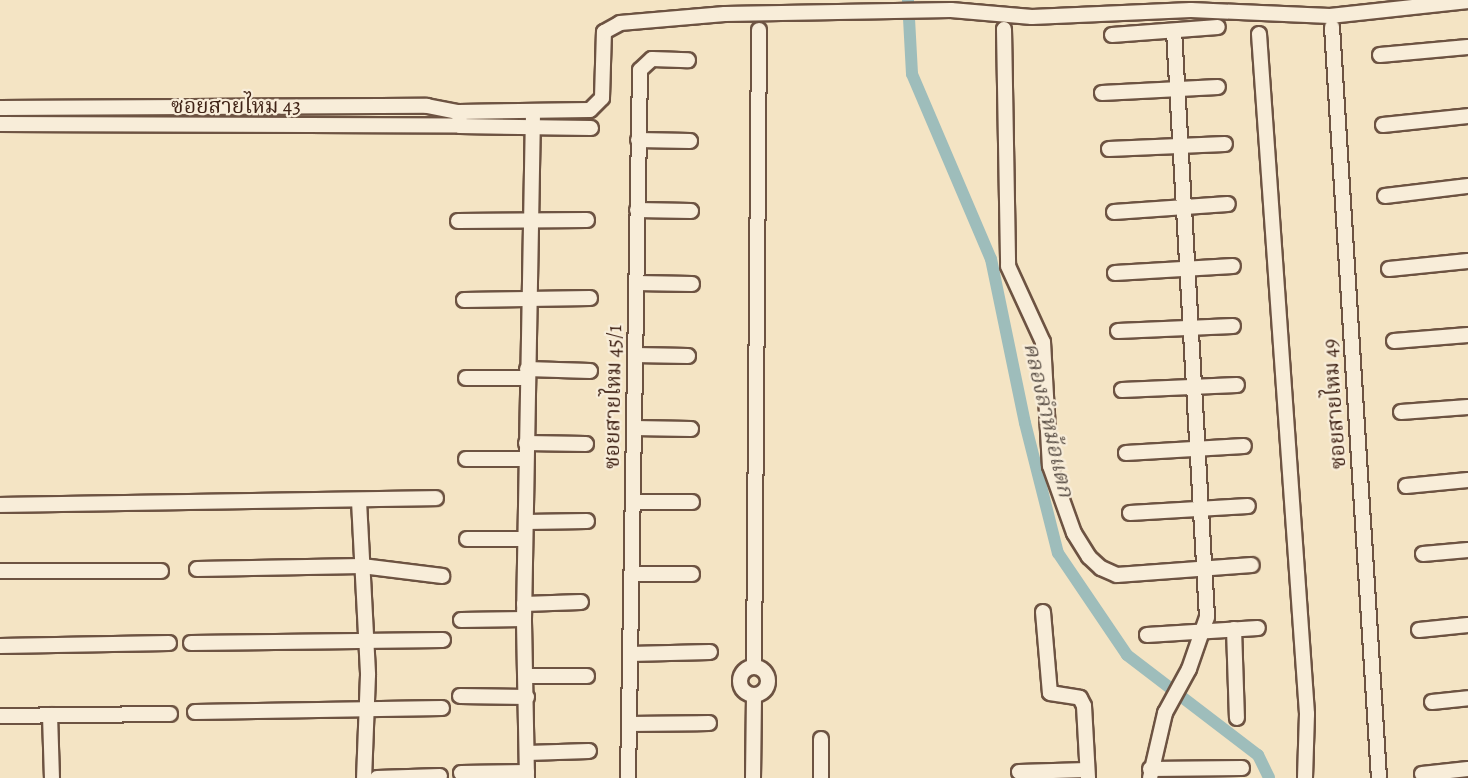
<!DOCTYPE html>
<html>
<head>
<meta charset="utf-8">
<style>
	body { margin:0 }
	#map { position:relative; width:1468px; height:778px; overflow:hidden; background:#f4e4c4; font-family:Alegreya,"Noto Serif Thai",serif }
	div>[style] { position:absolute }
	.canal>* { height:12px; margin:-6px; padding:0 6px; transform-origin:6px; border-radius:6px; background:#9ebdbb }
	.roads { filter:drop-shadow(2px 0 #6d5342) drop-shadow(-2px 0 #6d5342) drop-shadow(0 2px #6d5342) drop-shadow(0 -2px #6d5342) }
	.minor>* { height:14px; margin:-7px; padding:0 7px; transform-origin:7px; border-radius:7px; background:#f8edd9 }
	.minor>.ring { margin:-7px; padding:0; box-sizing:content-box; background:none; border:14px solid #f8edd9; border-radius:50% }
	span { translate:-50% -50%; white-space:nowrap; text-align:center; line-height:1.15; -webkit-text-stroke:4.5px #f8edd9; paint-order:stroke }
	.street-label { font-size:21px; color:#402316 }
	.water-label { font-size:22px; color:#5c5148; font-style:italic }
</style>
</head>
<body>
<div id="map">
	<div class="canal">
		<i style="left:908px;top:0;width:74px;rotate:86.9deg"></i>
		<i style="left:912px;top:74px;width:201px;rotate:66.9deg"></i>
		<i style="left:991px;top:259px;width:167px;rotate:78.3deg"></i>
		<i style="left:1025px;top:423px;width:134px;rotate:75.8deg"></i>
		<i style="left:1058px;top:553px;width:123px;rotate:55.9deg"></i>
		<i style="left:1127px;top:655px;width:165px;rotate:37.4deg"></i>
		<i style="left:1258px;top:755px;width:25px;rotate:64deg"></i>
	</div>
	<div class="roads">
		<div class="minor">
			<i style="left:1332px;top:27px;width:752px;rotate:86.42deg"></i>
			<i style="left:1004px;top:29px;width:237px;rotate:89deg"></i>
			<i style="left:1008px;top:266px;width:84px;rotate:65.3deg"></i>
			<i style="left:1043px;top:342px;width:124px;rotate:86.8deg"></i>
			<i style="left:1050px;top:466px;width:71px;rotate:70.3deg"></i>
			<i style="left:1074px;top:533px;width:28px;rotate:58deg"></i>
			<i style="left:1089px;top:557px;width:16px;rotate:43deg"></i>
			<i style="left:1101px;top:568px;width:17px;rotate:24deg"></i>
			<i style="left:1117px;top:575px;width:135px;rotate:-4.2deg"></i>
			<i style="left:1259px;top:34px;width:682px;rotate:85.96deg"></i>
			<i style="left:1307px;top:714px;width:64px;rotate:91.8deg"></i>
			<i style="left:1112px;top:35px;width:106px;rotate:-4.3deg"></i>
			<i style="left:1380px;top:55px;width:88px;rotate:-5.2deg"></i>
			<i style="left:1102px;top:93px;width:116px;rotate:-3deg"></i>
			<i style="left:0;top:108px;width:427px;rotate:-0.3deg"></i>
			<i style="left:427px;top:106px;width:33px;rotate:11deg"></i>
			<i style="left:459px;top:112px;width:131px;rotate:-0.9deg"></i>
			<i style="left:590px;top:110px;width:17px;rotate:-45deg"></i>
			<i style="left:602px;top:98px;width:66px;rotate:-88.3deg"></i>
			<i style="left:604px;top:32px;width:18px;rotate:-29deg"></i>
			<i style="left:620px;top:23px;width:105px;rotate:-4.9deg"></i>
			<i style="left:725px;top:14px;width:226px;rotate:-1deg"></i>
			<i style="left:951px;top:10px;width:81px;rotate:4.9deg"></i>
			<i style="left:1032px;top:17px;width:159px;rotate:-2.5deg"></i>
			<i style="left:1191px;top:10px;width:139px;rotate:2.5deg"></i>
			<i style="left:1330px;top:16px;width:139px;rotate:-6.2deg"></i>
			<i style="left:0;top:124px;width:460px;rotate:0.2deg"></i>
			<i style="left:460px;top:126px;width:14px;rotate:-94deg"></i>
			<i style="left:1383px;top:125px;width:85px;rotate:-6deg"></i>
			<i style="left:460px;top:126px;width:131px;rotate:0.9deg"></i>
			<i style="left:638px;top:140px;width:52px;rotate:1.1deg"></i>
			<i style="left:1109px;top:149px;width:116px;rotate:-2.5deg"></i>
			<i style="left:1385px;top:196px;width:84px;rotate:-6.9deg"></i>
			<i style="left:637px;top:210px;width:54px;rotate:1.1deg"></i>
			<i style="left:1114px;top:212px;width:114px;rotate:-4deg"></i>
			<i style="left:458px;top:221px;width:129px;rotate:-0.4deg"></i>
			<i style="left:1389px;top:269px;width:79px;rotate:-5.8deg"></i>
			<i style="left:1115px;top:273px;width:118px;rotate:-3.4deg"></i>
			<i style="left:636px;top:283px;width:56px;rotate:1deg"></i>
			<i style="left:464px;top:300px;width:126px;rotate:-0.9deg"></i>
			<i style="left:1118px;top:331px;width:115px;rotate:-2.5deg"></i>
			<i style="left:1394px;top:341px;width:74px;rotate:-4.6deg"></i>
			<i style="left:635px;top:355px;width:53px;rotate:1.1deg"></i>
			<i style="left:527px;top:369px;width:63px;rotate:1.8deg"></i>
			<i style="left:466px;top:378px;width:61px"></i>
			<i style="left:1122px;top:390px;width:115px;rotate:-2.5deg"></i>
			<i style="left:1401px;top:412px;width:67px;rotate:-4.3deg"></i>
			<i style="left:634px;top:428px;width:57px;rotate:1deg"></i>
			<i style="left:526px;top:443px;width:60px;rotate:1deg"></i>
			<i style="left:1126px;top:453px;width:118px;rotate:-3.4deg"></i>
			<i style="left:466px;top:459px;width:60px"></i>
			<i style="left:1406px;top:486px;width:62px;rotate:-5.5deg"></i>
			<i style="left:359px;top:501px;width:174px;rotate:87deg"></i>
			<i style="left:368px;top:675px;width:103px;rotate:92.2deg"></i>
			<i style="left:633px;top:502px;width:59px"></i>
			<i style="left:0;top:505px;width:436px;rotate:-0.9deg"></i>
			<i style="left:1130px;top:513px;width:118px;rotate:-3.4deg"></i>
			<i style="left:526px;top:522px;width:61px;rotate:-0.9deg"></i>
			<i style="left:467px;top:539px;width:58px"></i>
			<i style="left:1423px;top:554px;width:45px;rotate:-5.1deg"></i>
			<i style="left:197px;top:569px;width:165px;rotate:-1deg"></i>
			<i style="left:362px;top:566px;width:81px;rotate:7.1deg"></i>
			<i style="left:0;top:571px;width:161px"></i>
			<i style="left:631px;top:574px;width:61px"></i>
			<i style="left:524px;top:604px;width:57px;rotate:-2deg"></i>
			<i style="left:1043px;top:612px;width:81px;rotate:85.1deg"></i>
			<i style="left:1050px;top:693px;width:30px;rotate:9deg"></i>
			<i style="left:1080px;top:698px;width:9px;rotate:63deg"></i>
			<i style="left:1084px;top:706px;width:72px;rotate:86.8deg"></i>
			<i style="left:461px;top:620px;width:63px;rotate:-0.9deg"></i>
			<i style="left:1234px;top:629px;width:89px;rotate:88.1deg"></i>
			<i style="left:1419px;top:630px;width:49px;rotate:-5.8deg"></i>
			<i style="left:1147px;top:635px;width:111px;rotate:-3.6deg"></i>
			<i style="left:191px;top:643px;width:252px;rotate:-0.7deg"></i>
			<i style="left:0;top:646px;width:169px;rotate:-1deg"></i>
			<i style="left:630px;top:654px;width:80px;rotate:-1.4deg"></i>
			<i style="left:754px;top:667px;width:637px;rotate:-89.55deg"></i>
			<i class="ring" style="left:740px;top:667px;width:14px;height:14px"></i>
			<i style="left:526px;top:676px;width:61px"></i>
			<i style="left:460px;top:696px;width:67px;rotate:0.9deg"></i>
			<i style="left:1432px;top:702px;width:36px;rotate:-6deg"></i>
			<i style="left:195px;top:712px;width:247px;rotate:-0.9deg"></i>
			<i style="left:50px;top:715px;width:63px;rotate:88.2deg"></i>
			<i style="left:0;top:716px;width:170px;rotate:-0.7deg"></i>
			<i style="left:629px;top:724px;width:80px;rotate:-0.7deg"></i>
			<i style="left:527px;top:753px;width:62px;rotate:-1.8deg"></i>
			<i style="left:1150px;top:769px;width:92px;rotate:-0.6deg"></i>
			<i style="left:1019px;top:772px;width:68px;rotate:-1.7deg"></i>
			<i style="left:461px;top:773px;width:66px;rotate:-0.9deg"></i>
			<i style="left:1422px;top:774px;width:46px;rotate:-6.2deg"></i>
			<i style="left:377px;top:778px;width:63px;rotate:-1.8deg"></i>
			<i style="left:527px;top:778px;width:159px;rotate:-91.1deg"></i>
			<i style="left:524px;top:619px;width:507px;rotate:-88.98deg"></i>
			<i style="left:628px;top:778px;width:708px;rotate:-89.03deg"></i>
			<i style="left:640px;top:70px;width:16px;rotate:-43deg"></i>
			<i style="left:652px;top:59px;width:36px;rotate:2deg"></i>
			<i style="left:753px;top:778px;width:83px;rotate:-89.3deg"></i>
			<i style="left:821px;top:778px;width:39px;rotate:-90deg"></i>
			<i style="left:1150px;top:778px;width:67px;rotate:-77deg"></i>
			<i style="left:1165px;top:713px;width:50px;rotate:-61.4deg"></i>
			<i style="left:1189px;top:669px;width:55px;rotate:-70.9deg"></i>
			<i style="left:1207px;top:617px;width:587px;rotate:-93.22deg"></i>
		</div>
	</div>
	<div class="street-label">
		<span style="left:236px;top:106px">ซอยสายไหม 43</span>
		<span style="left:613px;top:397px;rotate:-89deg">ซอยสายไหม 45/1</span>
		<span style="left:1334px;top:404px;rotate:-94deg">ซอยสายไหม 49</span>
	</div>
	<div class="water-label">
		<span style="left:1048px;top:420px;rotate:77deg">คลองลำหม้อแตก</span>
	</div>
</div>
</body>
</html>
